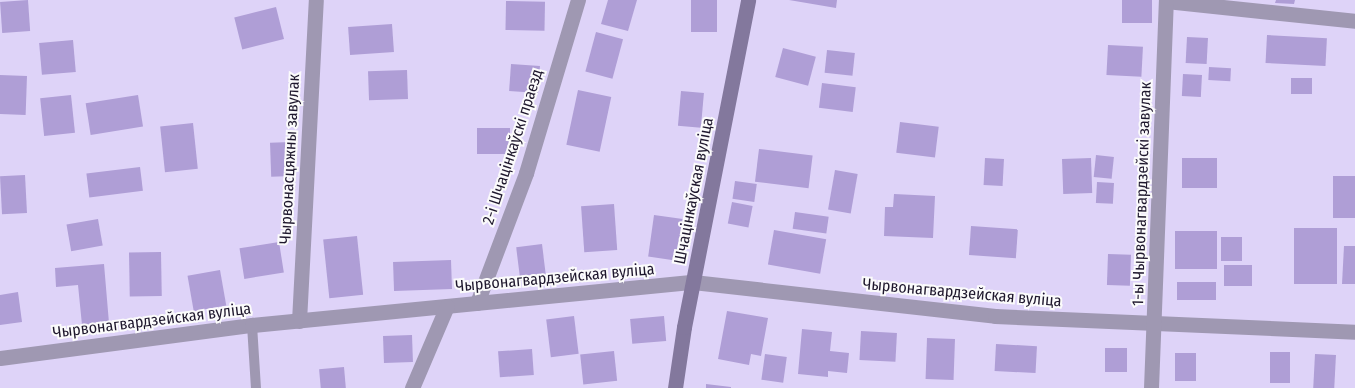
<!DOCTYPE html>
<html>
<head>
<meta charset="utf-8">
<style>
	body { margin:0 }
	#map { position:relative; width:1355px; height:388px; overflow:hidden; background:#ded3f8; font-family:"Fira Sans Condensed",sans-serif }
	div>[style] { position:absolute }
	.building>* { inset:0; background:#af9ed6; transform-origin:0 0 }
	.lane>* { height:10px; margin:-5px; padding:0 5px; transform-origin:5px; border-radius:5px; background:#9f98b2 }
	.street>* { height:15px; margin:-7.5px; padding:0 7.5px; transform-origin:7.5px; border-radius:7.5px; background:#9f98b2 }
	.secondary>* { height:15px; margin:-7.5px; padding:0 7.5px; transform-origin:7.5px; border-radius:7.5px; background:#83789d }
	span { translate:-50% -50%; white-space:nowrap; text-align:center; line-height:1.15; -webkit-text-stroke:4px #fbfbfb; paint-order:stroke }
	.street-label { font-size:16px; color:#1e172d }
</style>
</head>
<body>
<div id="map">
	<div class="building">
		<i style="left:28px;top:0;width:31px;height:28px;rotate:86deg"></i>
		<i style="clip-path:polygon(608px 0,637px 0,628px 31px,601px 24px)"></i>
		<i style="left:691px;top:0;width:26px;height:32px"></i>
		<i style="clip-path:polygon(789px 0,837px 0,836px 8px)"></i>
		<i style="left:1122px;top:0;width:30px;height:23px"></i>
		<i style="clip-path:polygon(1276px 0,1295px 0,1294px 4px,1275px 3px)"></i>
		<i style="left:506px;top:1px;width:39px;height:29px;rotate:1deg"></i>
		<i style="left:276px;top:7px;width:33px;height:43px;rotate:76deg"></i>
		<i style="left:392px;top:24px;width:28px;height:44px;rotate:86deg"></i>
		<i style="left:596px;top:32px;width:28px;height:41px;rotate:15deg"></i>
		<i style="left:1267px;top:35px;width:60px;height:28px;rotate:3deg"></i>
		<i style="left:1187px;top:37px;width:21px;height:26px;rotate:3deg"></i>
		<i style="left:73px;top:40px;width:32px;height:34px;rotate:85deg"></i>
		<i style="left:1108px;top:45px;width:35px;height:30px;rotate:3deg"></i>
		<i style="left:783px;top:48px;width:34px;height:30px;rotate:15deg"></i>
		<i style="left:827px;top:50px;width:28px;height:23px;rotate:6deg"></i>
		<i style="left:511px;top:64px;width:29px;height:27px;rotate:4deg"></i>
		<i style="left:1209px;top:67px;width:22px;height:13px;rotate:3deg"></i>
		<i style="left:407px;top:70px;width:29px;height:39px;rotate:88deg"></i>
		<i style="left:1183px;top:74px;width:19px;height:22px;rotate:3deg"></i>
		<i style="left:0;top:75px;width:27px;height:39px;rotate:2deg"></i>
		<i style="left:1291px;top:78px;width:21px;height:16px"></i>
		<i style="left:822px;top:83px;width:34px;height:25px;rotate:7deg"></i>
		<i style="left:578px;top:90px;width:34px;height:56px;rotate:12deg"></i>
		<i style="left:681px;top:91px;width:23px;height:35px;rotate:5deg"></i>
		<i style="left:71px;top:95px;width:38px;height:31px;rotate:84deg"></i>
		<i style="left:138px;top:95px;width:32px;height:53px;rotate:81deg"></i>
		<i style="left:900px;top:122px;width:39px;height:31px;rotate:7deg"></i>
		<i style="left:193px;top:123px;width:46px;height:33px;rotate:84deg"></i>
		<i style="left:477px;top:128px;width:33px;height:26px"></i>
		<i style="left:291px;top:142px;width:34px;height:21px;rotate:88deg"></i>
		<i style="left:759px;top:149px;width:54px;height:33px;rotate:7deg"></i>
		<i style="left:1096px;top:155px;width:18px;height:22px;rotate:6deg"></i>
		<i style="left:985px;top:158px;width:19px;height:27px;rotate:3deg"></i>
		<i style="left:1091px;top:158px;width:35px;height:29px;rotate:88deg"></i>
		<i style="left:1217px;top:158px;width:30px;height:35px;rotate:90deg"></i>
		<i style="left:140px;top:167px;width:24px;height:54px;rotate:83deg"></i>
		<i style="left:835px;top:170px;width:23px;height:40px;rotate:10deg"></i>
		<i style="left:25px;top:175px;width:38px;height:25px;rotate:87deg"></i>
		<i style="left:1333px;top:176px;width:22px;height:42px"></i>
		<i style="left:735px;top:181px;width:22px;height:18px;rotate:8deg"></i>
		<i style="left:1097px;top:182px;width:17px;height:21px;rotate:3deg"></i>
		<i style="clip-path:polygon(894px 194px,935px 196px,933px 238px,884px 236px,885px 207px,893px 207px)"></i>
		<i style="left:732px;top:202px;width:21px;height:22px;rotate:11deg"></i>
		<i style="left:614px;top:204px;width:46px;height:33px;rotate:86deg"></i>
		<i style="left:795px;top:212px;width:34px;height:17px;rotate:8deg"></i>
		<i style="left:654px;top:215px;width:29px;height:42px;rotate:8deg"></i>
		<i style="left:98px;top:219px;width:27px;height:32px;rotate:80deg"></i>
		<i style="left:971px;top:226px;width:47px;height:29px;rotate:4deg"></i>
		<i style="left:1294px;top:228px;width:43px;height:56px"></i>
		<i style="left:774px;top:230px;width:53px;height:35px;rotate:10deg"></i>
		<i style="left:1175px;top:231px;width:42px;height:38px"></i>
		<i style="left:357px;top:236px;width:59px;height:34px;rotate:84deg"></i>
		<i style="left:1221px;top:237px;width:21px;height:24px"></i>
		<i style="left:279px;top:242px;width:31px;height:40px;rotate:81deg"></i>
		<i style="left:542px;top:244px;width:34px;height:26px;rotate:83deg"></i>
		<i style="clip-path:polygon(1344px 246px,1355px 246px,1355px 284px,1342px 284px)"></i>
		<i style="left:161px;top:252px;width:44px;height:32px;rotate:89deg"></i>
		<i style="left:1108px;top:254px;width:23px;height:31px;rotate:2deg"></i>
		<i style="left:451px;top:260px;width:29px;height:58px;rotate:88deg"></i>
		<i style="clip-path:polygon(104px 264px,109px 323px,82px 325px,78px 285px,56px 287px,55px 268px)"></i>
		<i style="left:1224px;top:265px;width:28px;height:21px"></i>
		<i style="left:220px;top:270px;width:36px;height:33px;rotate:80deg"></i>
		<i style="left:1177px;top:282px;width:39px;height:18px"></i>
		<i style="clip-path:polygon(18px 292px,22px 322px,0 325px,0 295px)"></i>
		<i style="clip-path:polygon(727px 311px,768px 318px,761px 356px,751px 354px,749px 365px,718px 359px)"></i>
		<i style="left:574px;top:316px;width:38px;height:28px;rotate:83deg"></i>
		<i style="left:664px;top:316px;width:25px;height:34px;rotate:85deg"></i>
		<i style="clip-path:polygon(802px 329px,832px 332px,830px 351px,849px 353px,847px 373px,828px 371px,828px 377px,798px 374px)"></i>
		<i style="left:861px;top:331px;width:36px;height:29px;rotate:3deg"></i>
		<i style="left:412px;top:335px;width:27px;height:29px;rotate:88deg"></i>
		<i style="left:927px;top:338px;width:28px;height:41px;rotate:2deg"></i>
		<i style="left:996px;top:344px;width:41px;height:27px;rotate:3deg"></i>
		<i style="left:1105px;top:348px;width:22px;height:24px"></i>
		<i style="left:532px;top:349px;width:26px;height:34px;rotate:86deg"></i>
		<i style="left:614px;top:351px;width:30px;height:34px;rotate:84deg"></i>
		<i style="left:1290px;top:352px;width:31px;height:20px;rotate:90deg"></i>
		<i style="left:1175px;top:353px;width:21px;height:28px"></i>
		<i style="left:765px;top:354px;width:22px;height:26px;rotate:8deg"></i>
		<i style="left:1315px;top:354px;width:21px;height:34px;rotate:3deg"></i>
		<i style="left:344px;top:367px;width:21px;height:25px;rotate:85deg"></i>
		<i style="clip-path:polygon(706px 384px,731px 387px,731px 388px,706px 388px)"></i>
	</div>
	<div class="lane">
		<i style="left:252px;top:325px;width:63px;rotate:86.4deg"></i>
	</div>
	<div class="street">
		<i style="left:1166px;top:1px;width:190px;rotate:6deg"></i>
		<i style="left:477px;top:303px;width:139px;rotate:-69.3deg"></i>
		<i style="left:526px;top:173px;width:181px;rotate:-73.3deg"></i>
		<i style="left:299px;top:321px;width:321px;rotate:-87deg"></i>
		<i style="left:0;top:358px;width:254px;rotate:-7.5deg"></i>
		<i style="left:252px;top:325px;width:443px;rotate:-5.6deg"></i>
		<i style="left:693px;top:282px;width:304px;rotate:6.4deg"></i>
		<i style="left:995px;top:316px;width:360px;rotate:2.5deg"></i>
		<i style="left:412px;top:388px;width:89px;rotate:-66.9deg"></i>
		<i style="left:1151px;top:388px;width:388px;rotate:-87.8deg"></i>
	</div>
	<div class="secondary">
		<i style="left:675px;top:388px;width:62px;rotate:-81.6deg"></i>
		<i style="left:684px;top:327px;width:333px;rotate:-78.9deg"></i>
	</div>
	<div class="street-label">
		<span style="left:513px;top:147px;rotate:-72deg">2-і Шчацінкаўскі праезд</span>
		<span style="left:290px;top:159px;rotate:-87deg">Чырвонасцяжны завулак</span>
		<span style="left:694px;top:191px;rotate:-79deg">Шчацінкаўская вуліца</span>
		<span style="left:1142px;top:194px;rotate:-88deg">1-ы Чырвонагвардзейскі завулак</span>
		<span style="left:555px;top:278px;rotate:-5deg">Чырвонагвардзейская вуліца</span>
		<span style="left:962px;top:293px;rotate:5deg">Чырвонагвардзейская вуліца</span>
		<span style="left:152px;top:321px;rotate:-7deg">Чырвонагвардзейская вуліца</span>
	</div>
</div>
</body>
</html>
